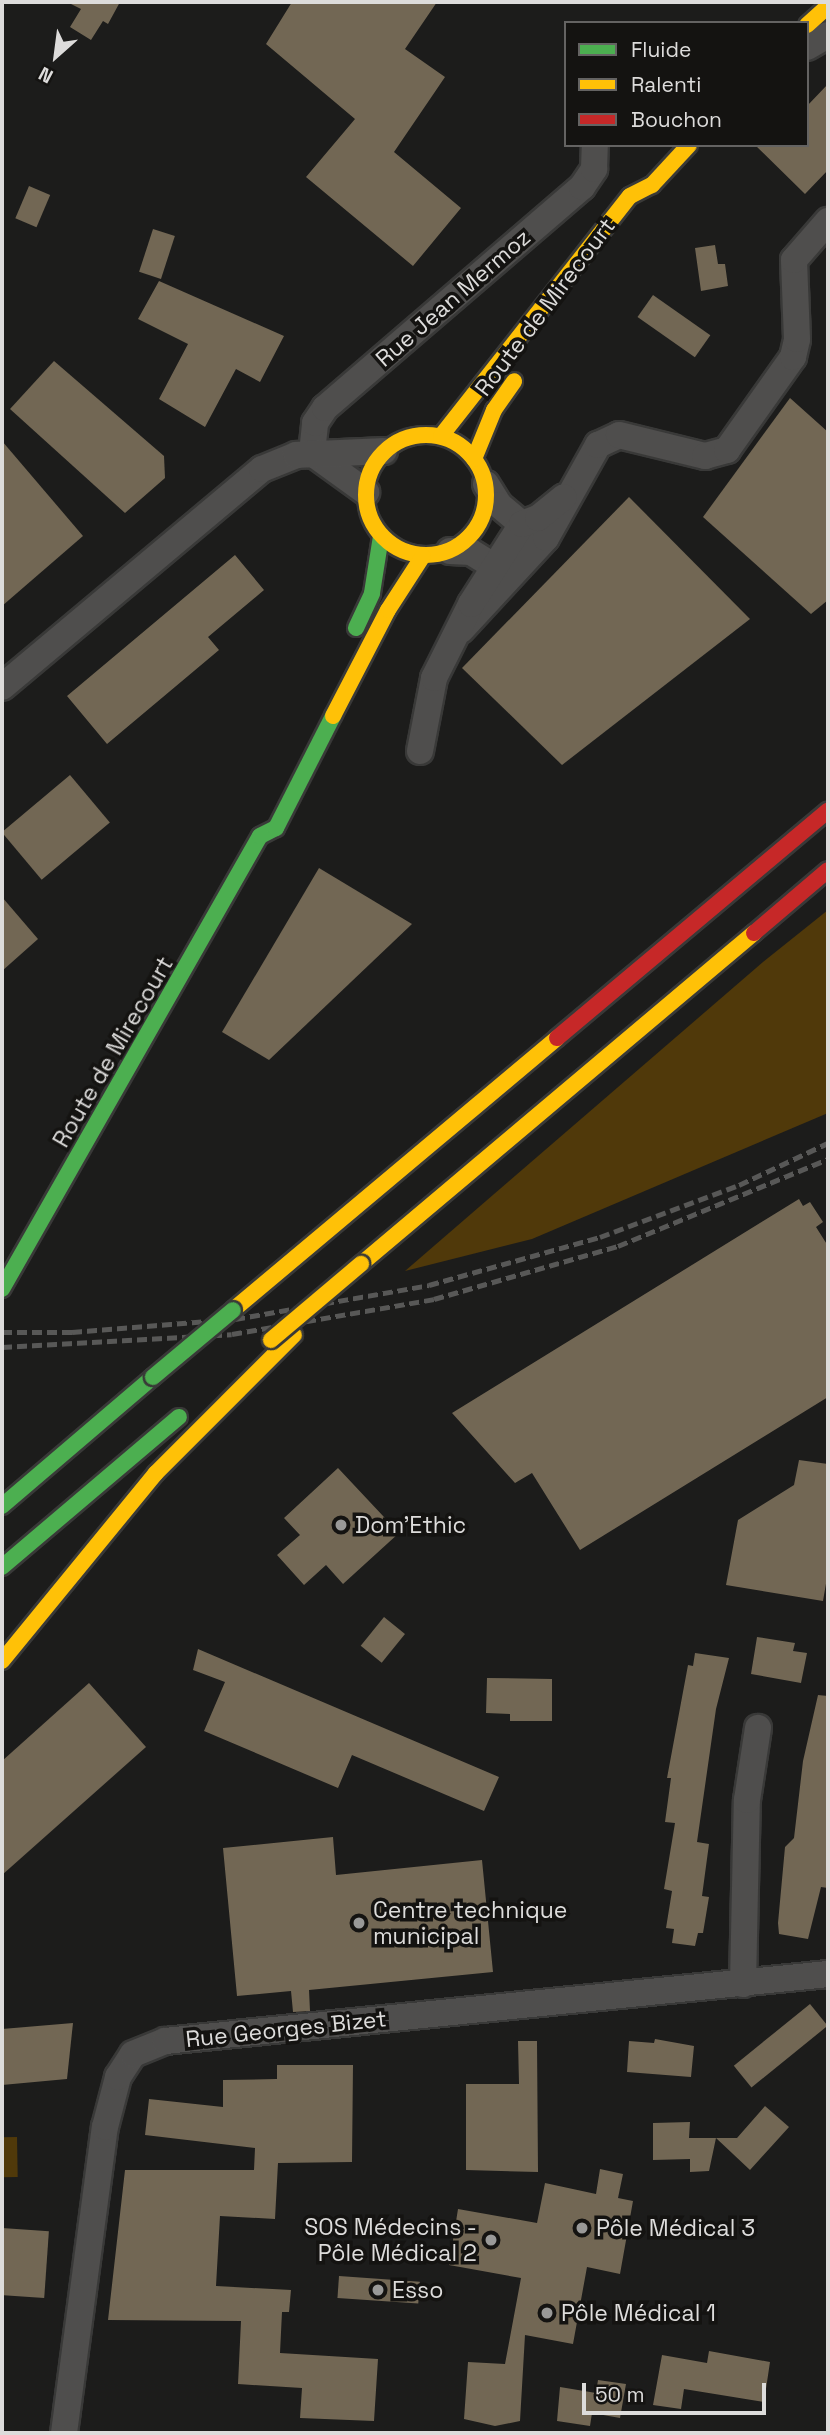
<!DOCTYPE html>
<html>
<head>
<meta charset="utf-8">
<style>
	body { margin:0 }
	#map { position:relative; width:830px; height:2435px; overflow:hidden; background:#1c1c1b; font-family:"Space Grotesk",sans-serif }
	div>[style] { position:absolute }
	.green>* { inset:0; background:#50390a; transform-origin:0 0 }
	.building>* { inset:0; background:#726754; transform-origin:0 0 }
	.roads { filter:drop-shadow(2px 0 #393938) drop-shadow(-2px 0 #393938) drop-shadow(0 2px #393938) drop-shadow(0 -2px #393938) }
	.street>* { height:26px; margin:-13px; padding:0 13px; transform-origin:13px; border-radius:13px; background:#4f4e4d }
	.fast>* { height:16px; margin:-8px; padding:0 8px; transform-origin:8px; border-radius:8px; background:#4caf50 }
	.slow>* { height:16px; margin:-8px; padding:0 8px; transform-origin:8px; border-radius:8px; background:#ffc107 }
	.slow>.ring { margin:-8px; padding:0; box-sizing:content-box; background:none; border:16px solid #ffc107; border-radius:50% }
	.jam>* { height:16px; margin:-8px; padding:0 8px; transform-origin:8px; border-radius:8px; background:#c62828 }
	.rail>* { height:5px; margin-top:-2.5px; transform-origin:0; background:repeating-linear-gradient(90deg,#585857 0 10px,transparent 0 15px) }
	.bridges { filter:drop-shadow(2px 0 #393938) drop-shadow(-2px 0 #393938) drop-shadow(0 2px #393938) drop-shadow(0 -2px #393938) }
	.fast-bridge>* { height:16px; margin:-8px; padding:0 8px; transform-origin:8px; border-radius:8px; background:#4caf50 }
	.slow-bridge>* { height:16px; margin:-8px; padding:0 8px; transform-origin:8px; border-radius:8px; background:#ffc107 }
	.dots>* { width:19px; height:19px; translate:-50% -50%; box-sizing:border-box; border:4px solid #141311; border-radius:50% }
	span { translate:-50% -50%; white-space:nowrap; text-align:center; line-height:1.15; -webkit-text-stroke:7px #141311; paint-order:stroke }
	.street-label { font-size:23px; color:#dddcdb }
	.poi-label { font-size:23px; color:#dddcdb }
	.left { translate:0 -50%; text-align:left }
	.right { translate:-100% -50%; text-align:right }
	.frame { position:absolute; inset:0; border:4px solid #dddcdb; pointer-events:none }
	.legend { position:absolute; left:564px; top:21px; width:245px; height:126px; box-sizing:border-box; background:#141311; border:2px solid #646362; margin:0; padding:9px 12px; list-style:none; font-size:21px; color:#dddcdb }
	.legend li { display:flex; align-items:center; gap:14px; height:35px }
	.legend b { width:35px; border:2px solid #646362 }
	.north { position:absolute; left:21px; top:21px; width:70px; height:70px; -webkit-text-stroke:5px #141311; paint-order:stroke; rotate:208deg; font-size:19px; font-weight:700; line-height:28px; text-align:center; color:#dddcdb }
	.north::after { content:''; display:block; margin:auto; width:24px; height:32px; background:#dddcdb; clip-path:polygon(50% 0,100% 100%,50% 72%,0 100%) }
	.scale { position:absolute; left:582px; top:2383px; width:184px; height:32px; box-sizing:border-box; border:4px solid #dddcdb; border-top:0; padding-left:9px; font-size:21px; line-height:24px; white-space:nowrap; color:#dddcdb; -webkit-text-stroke:5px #141311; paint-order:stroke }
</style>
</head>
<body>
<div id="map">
	<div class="green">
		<i style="clip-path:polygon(828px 910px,828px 1113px,532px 1239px,405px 1271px,763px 962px)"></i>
		<i style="left:17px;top:2137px;width:40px;height:15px;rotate:89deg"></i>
	</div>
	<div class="building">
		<i style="clip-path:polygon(67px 2px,120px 2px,108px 24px,103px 21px,91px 40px,70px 27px,81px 9px)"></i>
		<i style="clip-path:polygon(292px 2px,437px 2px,405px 49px,445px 77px,394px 152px,461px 208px,413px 266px,306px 177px,355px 119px,266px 44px)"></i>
		<i style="clip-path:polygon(828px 84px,828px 170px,805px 194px,755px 145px,807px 145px,807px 106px)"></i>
		<i style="left:29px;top:186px;width:23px;height:35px;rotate:23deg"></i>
		<i style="left:153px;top:229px;width:23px;height:45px;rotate:18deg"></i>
		<i style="clip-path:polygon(715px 245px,718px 264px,725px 264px,728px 286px,701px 291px,695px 248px)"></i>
		<i style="clip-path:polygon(159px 281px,284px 336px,260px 382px,236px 369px,205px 427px,159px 399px,188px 344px,138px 319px)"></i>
		<i style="left:653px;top:295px;width:70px;height:27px;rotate:35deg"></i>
		<i style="clip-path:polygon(54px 361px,164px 456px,165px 478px,125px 513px,10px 409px)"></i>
		<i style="clip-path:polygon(790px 398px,828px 432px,828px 600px,811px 614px,703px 517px)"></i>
		<i style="clip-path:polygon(2px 441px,83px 536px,2px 606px)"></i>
		<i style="clip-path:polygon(629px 497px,750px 619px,562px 765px,462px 668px)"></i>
		<i style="clip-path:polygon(235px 555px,264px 590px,208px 637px,219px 650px,107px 744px,67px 696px)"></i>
		<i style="left:70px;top:775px;width:62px;height:89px;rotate:50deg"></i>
		<i style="clip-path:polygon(319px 868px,412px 924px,269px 1060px,222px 1032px)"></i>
		<i style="clip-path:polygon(2px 897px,38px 939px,2px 971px)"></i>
		<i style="clip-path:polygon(799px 1199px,803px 1206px,810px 1202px,823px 1222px,816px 1227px,828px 1246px,828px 1397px,580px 1550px,532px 1473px,515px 1483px,452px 1413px)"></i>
		<i style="clip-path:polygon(799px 1460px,828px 1464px,828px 1572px,823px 1601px,726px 1585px,738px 1520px,794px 1485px)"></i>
		<i style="clip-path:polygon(338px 1468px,399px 1533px,343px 1584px,326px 1565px,304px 1585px,277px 1555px,300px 1535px,284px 1518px)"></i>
		<i style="left:384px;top:1617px;width:27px;height:37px;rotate:39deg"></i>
		<i style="clip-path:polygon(757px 1637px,795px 1643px,793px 1651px,807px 1653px,801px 1683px,751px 1674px)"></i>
		<i style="clip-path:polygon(198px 1649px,499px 1777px,484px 1811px,352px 1755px,338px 1788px,204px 1731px,225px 1682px,193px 1670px)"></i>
		<i style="clip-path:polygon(695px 1653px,729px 1658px,716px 1709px,697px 1842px,709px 1844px,702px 1896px,709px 1897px,703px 1933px,698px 1933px,695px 1946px,672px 1943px,674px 1929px,666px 1928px,672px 1891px,664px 1889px,675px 1823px,665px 1822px,671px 1778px,667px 1778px,688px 1665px,693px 1666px)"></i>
		<i style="clip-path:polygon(487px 1678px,552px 1679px,552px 1721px,510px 1721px,510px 1714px,486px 1713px)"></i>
		<i style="clip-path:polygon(89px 1683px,146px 1747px,2px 1875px,2px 1761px)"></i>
		<i style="clip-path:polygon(818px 1695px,828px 1696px,828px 1888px,821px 1887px,808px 1939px,779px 1934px,778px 1923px,785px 1847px,794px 1838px,803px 1761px)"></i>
		<i style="clip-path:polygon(333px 1837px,336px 1875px,482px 1860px,493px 1972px,309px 1990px,310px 2011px,293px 2012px,291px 1991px,237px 1996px,223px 1848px)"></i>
		<i style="left:810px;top:2004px;width:28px;height:98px;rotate:51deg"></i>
		<i style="clip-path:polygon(73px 2023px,67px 2079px,2px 2085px,2px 2029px)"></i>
		<i style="clip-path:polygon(655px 2039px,694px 2046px,691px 2077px,627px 2072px,629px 2041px,654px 2043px)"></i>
		<i style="clip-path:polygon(518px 2041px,537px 2041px,538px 2172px,466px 2170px,466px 2084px,519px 2084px)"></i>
		<i style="clip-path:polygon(277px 2065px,353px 2065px,352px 2162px,278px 2163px,275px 2219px,220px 2216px,216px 2286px,291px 2290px,289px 2312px,282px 2312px,280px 2353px,378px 2359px,374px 2421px,300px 2418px,302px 2388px,238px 2384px,241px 2321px,108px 2320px,125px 2170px,254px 2170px,255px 2148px,145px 2135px,149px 2099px,223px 2107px,223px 2080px,277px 2079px)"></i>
		<i style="clip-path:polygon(765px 2106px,789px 2127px,750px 2170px,716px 2138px,737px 2138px)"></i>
		<i style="clip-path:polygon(690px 2122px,689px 2138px,716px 2138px,709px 2171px,690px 2172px,690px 2159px,653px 2160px,653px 2123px)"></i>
		<i style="clip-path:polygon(600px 2169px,623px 2174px,618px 2198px,633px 2201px,620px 2274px,587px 2267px,573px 2344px,525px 2335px,520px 2421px,495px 2426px,464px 2419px,468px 2362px,505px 2364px,521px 2278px,449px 2265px,458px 2209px,537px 2223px,545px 2183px,596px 2194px)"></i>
		<i style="left:2px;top:2228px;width:47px;height:67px;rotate:4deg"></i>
		<i style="left:339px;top:2276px;width:81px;height:22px;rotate:4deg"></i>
		<i style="clip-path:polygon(709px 2351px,770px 2362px,764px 2402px,684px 2389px,681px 2409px,653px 2405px,662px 2355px,707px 2363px)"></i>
		<i style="clip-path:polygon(598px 2380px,626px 2384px,620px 2418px,592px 2413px,590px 2426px,557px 2421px,560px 2387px,596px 2393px)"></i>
	</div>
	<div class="roads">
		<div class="street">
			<i style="left:807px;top:47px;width:24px;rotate:-30deg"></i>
			<i style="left:312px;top:453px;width:30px;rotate:-84deg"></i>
			<i style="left:315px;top:423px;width:18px;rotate:-56deg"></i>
			<i style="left:325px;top:408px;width:339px;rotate:-40.7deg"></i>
			<i style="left:582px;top:187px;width:22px;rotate:-56deg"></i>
			<i style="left:594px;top:169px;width:24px;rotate:-88deg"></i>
			<i style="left:312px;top:453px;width:67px;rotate:35.8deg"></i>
			<i style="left:486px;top:484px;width:25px;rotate:58deg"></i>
			<i style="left:499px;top:505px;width:30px;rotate:40deg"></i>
			<i style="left:522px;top:524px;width:18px;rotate:71deg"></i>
			<i style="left:450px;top:551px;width:21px;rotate:3deg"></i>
			<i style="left:471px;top:552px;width:28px;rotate:32deg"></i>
			<i style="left:495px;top:567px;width:18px;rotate:3deg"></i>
			<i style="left:461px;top:630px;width:125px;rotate:-47.3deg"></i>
			<i style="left:546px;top:538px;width:107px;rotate:-60.8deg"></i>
			<i style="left:598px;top:445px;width:23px;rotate:-25deg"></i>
			<i style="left:619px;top:435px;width:89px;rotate:13.7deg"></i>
			<i style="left:705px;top:456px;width:23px;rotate:-15deg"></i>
			<i style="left:727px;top:450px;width:114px;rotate:-54.6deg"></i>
			<i style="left:793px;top:357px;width:18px;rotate:-77deg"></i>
			<i style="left:797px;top:339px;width:79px;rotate:-92.2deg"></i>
			<i style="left:794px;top:260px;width:52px;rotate:-48.9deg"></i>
			<i style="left:2px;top:687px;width:339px;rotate:-40deg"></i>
			<i style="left:262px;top:469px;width:37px;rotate:-22deg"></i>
			<i style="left:296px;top:455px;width:88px;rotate:-2.6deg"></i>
			<i style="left:420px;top:751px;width:74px;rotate:-79.1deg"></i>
			<i style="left:434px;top:678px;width:83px;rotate:-63.4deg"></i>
			<i style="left:471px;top:604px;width:95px;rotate:-57.5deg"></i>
			<i style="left:522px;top:524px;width:17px;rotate:-21deg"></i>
			<i style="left:538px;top:518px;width:33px;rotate:-39deg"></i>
			<i style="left:743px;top:1984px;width:184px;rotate:-88.8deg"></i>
			<i style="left:747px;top:1800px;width:73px;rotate:-81.3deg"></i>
			<i style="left:64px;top:2433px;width:309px;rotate:-82.4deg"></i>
			<i style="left:105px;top:2127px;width:52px;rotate:-75.4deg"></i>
			<i style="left:118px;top:2077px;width:27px;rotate:-57deg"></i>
			<i style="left:133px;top:2054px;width:35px;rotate:-22deg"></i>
			<i style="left:165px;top:2041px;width:666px;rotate:-5.77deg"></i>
		</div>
		<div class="fast">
			<i style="left:356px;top:628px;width:38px;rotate:-65deg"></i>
			<i style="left:372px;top:593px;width:58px;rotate:-81deg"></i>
			<i style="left:2px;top:1289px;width:521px;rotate:-60.34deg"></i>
			<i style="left:260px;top:836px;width:18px;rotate:-27deg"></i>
			<i style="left:276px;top:828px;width:126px;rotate:-63deg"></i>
			<i style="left:2px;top:1506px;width:199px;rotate:-40.5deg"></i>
			<i style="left:2px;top:1567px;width:232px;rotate:-40.3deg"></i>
		</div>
		<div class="slow">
			<i style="left:807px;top:25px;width:28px;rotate:-42deg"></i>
			<i class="ring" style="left:366px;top:435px;width:104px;height:104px"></i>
			<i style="left:441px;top:436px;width:305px;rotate:-51.8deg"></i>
			<i style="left:630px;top:196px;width:25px;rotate:-27deg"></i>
			<i style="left:652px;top:185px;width:54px;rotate:-47.2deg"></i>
			<i style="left:474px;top:459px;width:53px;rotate:-67.8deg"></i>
			<i style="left:494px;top:410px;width:35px;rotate:-55deg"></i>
			<i style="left:333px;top:716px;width:119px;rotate:-62.6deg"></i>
			<i style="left:388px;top:610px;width:64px;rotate:-57.1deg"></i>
			<i style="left:361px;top:1264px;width:514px;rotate:-40.11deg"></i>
			<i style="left:233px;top:1310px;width:423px;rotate:-40deg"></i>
			<i style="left:2px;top:1661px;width:243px;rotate:-50.7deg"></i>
			<i style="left:156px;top:1473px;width:195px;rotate:-45deg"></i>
		</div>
		<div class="jam">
			<i style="left:754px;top:933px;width:97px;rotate:-40.4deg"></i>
			<i style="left:557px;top:1038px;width:354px;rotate:-40deg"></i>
		</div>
	</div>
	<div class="rail">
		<i style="left:2px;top:1332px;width:70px"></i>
		<i style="left:72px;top:1332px;width:164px;rotate:-4.6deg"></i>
		<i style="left:235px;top:1319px;width:197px;rotate:-9.9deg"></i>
		<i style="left:429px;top:1285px;width:178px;rotate:-15.7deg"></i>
		<i style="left:600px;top:1237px;width:148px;rotate:-20.5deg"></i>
		<i style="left:739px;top:1185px;width:98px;rotate:-25.3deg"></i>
		<i style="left:2px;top:1347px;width:230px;rotate:-3.2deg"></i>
		<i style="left:232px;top:1334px;width:205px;rotate:-9.8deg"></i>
		<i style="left:434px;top:1299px;width:191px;rotate:-16.1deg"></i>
		<i style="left:618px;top:1246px;width:227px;rotate:-22.5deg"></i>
	</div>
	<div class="bridges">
		<div class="fast-bridge">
			<i style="left:153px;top:1377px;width:104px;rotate:-39.9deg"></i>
		</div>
		<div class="slow-bridge">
			<i style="left:271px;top:1340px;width:118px;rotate:-40.2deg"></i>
		</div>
	</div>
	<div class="dots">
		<i style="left:341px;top:1525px;background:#999998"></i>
		<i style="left:359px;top:1923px;background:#999998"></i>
		<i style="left:582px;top:2228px;background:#999998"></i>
		<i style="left:491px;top:2240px;background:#999998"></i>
		<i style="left:378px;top:2290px;background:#999998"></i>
		<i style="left:547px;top:2313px;background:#999998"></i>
	</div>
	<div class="street-label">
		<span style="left:453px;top:298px;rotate:-41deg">Rue Jean Mermoz</span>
		<span style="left:545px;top:307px;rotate:-53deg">Route de Mirecourt</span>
		<span style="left:113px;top:1052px;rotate:-60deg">Route de Mirecourt</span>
		<span style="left:286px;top:2029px;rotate:-6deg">Rue Georges Bizet</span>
	</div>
	<div class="poi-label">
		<span class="left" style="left:355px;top:1525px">Dom'Ethic</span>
		<span class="left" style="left:373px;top:1923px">Centre technique<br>municipal</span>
		<span class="right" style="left:477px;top:2240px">SOS Médecins -<br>Pôle Médical 2</span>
		<span class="left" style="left:596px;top:2228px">Pôle Médical 3</span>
		<span class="left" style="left:392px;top:2290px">Esso</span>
		<span class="left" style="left:561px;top:2313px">Pôle Médical 1</span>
	</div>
	<div class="frame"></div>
	<ul class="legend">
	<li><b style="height:9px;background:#4caf50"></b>Fluide</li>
	<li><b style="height:9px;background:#ffc107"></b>Ralenti</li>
	<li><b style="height:9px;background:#c62828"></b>Bouchon</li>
	</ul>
	<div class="north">N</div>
	<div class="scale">50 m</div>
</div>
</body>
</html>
